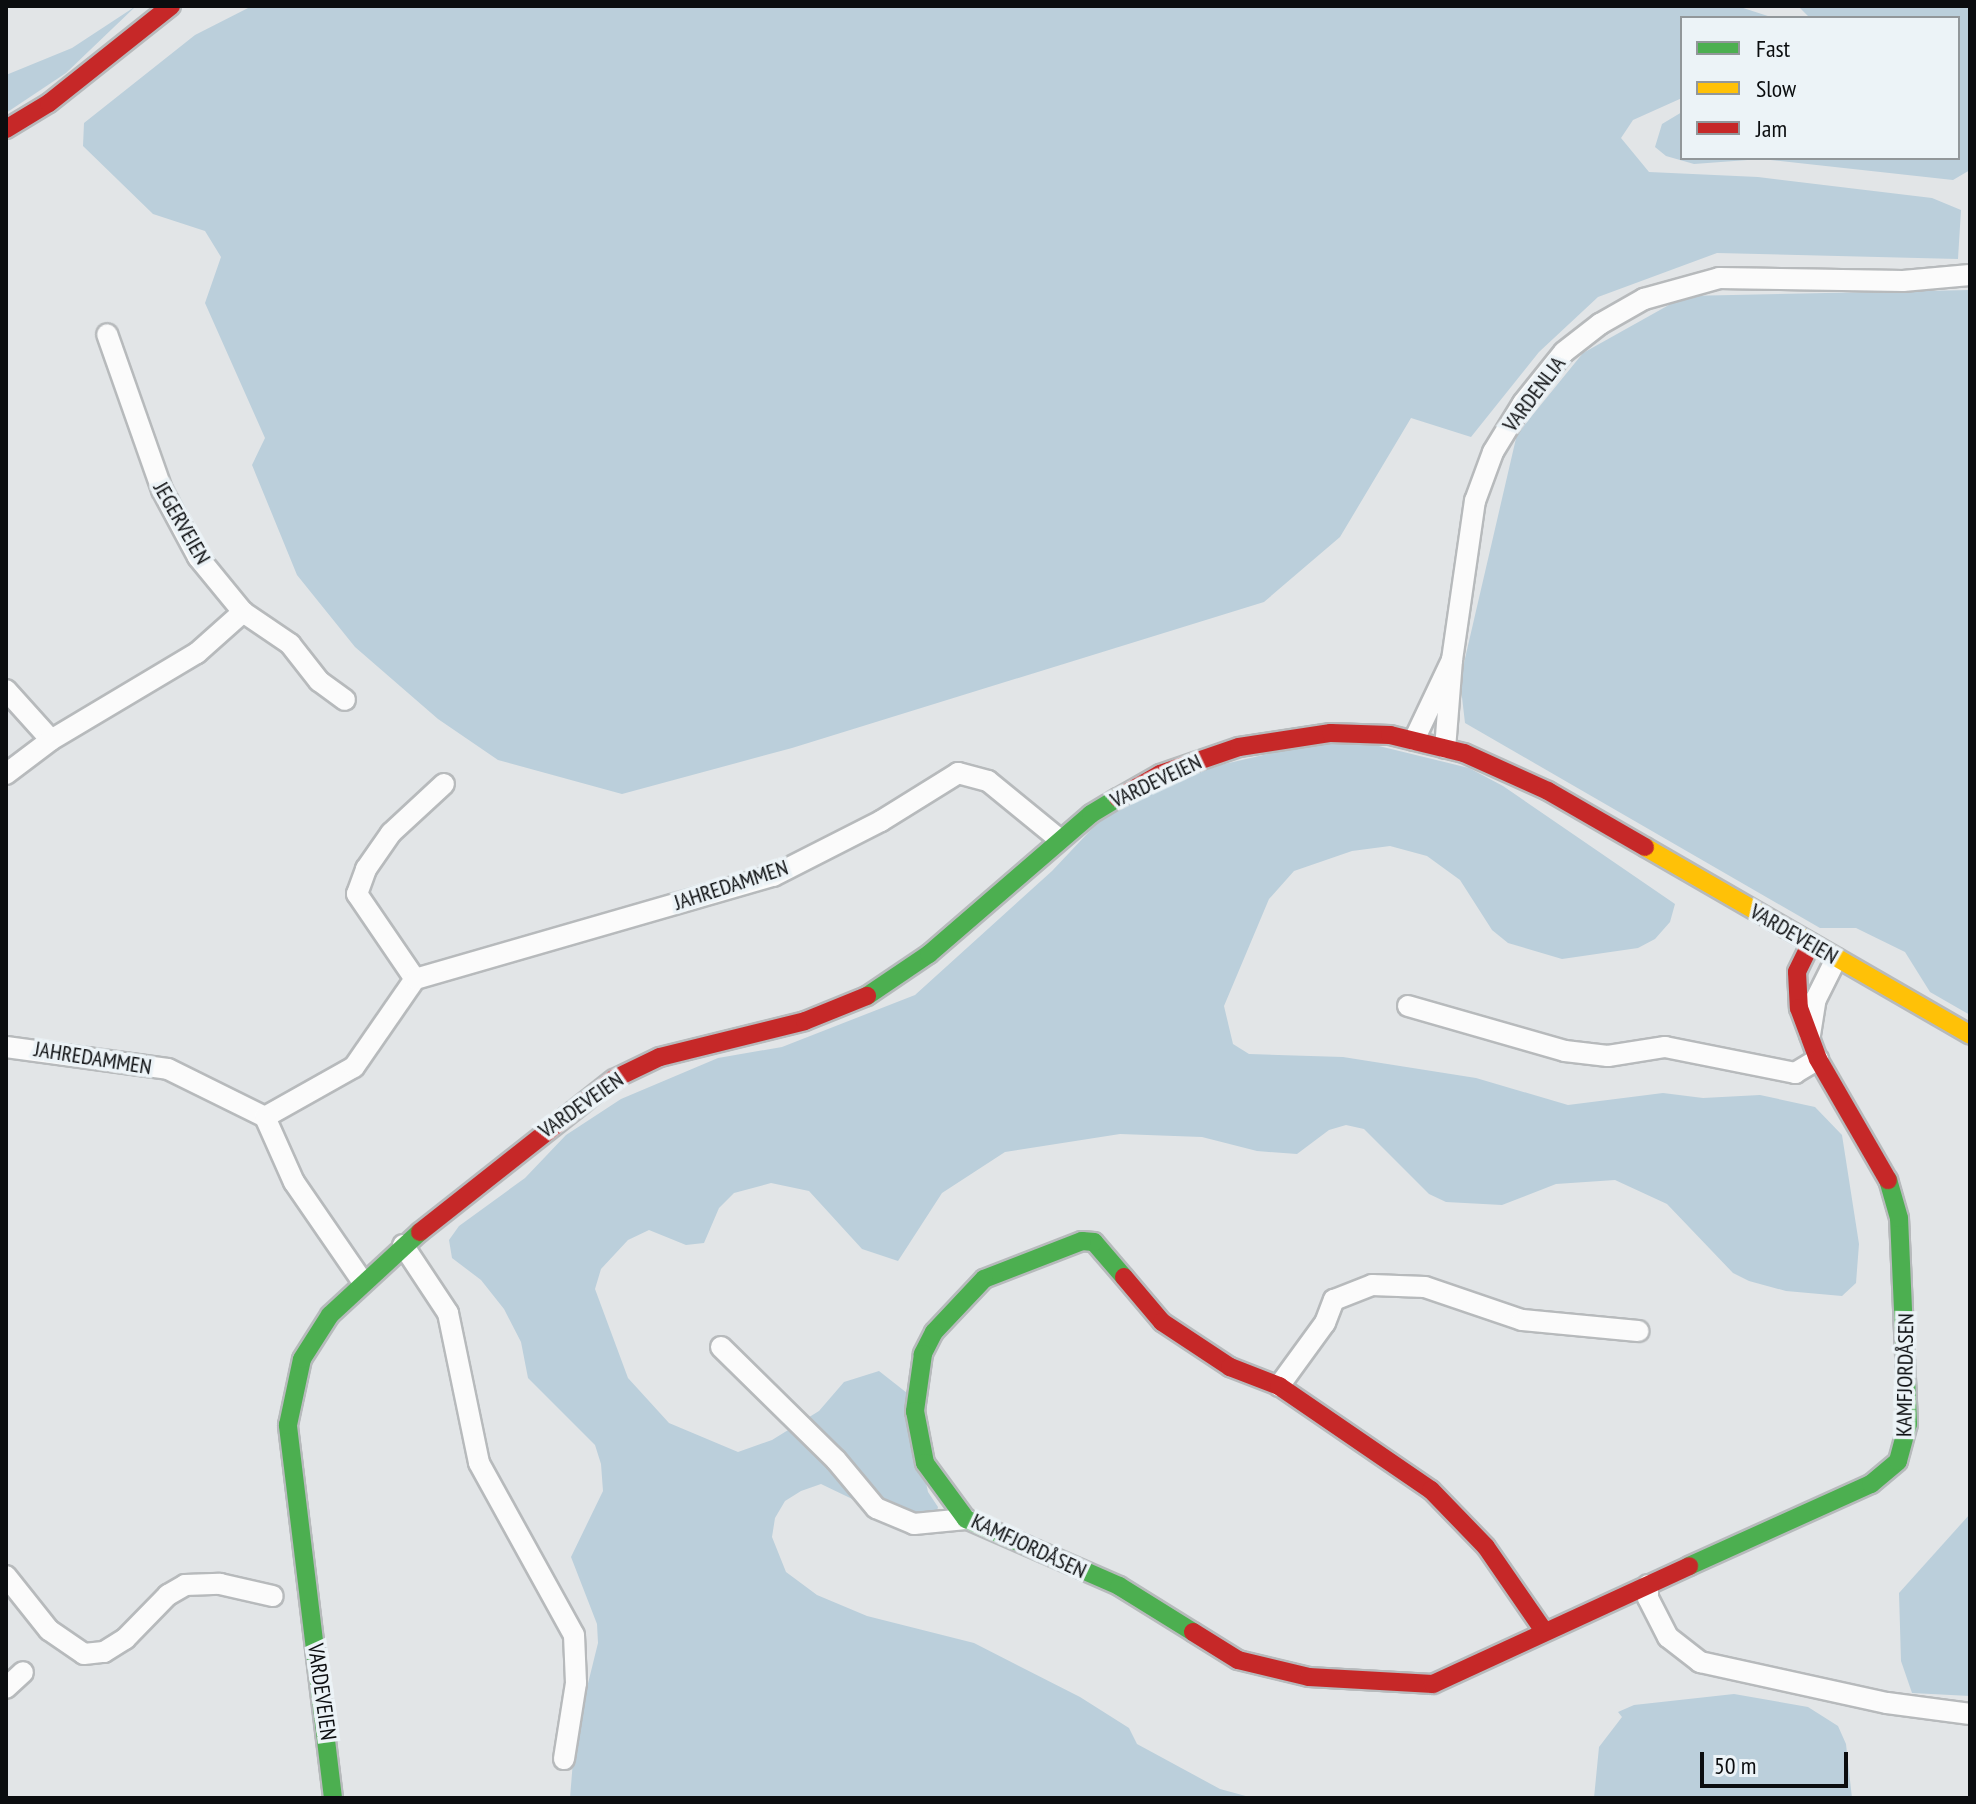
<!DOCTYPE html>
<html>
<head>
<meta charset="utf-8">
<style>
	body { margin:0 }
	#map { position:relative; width:1976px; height:1804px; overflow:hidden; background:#e2e5e7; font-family:"PT Sans Narrow",sans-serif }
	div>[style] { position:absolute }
	.green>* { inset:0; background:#bbcfdb }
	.roads { filter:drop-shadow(2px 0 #b7babc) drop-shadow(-2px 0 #b7babc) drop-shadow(0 2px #b7babc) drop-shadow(0 -2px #b7babc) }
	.street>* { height:20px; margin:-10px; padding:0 10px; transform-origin:10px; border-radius:10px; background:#fbfbfb }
	.fast>* { height:18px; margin:-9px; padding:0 9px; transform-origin:9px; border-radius:9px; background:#4caf50 }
	.slow>* { height:18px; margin:-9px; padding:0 9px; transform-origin:9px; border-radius:9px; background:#ffc107 }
	.jam>* { height:18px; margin:-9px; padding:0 9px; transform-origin:9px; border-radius:9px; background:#c62828 }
	span { translate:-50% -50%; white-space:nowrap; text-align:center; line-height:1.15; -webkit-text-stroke:7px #ecf3f7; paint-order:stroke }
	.street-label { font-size:22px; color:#0b0d0f }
	.frame { position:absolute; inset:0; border:8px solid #0b0d0f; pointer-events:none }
	.legend { position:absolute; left:1680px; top:16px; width:280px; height:144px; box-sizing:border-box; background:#ecf3f7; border:2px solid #92979a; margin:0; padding:10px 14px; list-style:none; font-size:24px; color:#0b0d0f }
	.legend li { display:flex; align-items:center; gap:16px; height:40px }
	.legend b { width:40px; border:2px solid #92979a }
	.scale { position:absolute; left:1700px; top:1752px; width:148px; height:36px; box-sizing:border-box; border:4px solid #0b0d0f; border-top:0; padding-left:10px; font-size:24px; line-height:28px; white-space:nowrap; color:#0b0d0f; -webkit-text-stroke:6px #ecf3f7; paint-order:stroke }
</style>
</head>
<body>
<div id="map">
	<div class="green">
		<i style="clip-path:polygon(136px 6px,66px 73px,6px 113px,6px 75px,72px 48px)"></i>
		<i style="clip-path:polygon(252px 6px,1737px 6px,1774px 18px,1682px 18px,1682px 98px,1633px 120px,1621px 138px,1649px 172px,1758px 177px,1932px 198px,1961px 210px,1958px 259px,1717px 253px,1598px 297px,1539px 352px,1471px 437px,1411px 418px,1340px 537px,1264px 602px,792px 748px,622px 794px,498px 760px,438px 719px,355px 647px,297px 575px,252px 465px,265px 438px,205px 303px,221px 257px,205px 231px,153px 214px,83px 146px,84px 123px,195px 35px)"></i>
		<i style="clip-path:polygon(1798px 6px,1970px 6px,1970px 170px,1953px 180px,1761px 159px,1694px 164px,1666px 156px,1655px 147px,1662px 124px,1682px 112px,1682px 158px,1958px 158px,1958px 18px,1810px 18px)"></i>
		<i style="clip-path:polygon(1970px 290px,1970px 1015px,1930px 992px,1905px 952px,1856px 928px,1820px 928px,1465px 723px,1460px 680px,1517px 434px,1583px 353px,1685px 296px)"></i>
		<i style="clip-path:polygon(1342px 737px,1469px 768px,1503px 786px,1675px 904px,1670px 922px,1655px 939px,1638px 948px,1562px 959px,1508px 943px,1492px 930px,1460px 880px,1427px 856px,1390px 846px,1352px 851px,1294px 871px,1269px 899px,1224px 1006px,1233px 1044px,1249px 1054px,1343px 1057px,1476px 1078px,1568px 1105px,1663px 1093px,1703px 1098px,1760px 1095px,1815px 1107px,1842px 1135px,1859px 1244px,1856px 1283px,1842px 1296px,1786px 1291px,1749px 1281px,1733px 1273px,1667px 1204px,1615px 1180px,1556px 1184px,1502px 1205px,1446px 1202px,1429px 1194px,1364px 1129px,1346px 1125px,1329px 1130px,1297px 1154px,1257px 1151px,1202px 1137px,1120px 1134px,1005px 1152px,942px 1193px,898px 1261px,862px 1249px,809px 1191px,771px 1183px,734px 1193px,719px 1208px,704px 1243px,686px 1245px,649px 1230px,628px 1240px,601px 1269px,595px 1289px,628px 1378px,669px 1423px,738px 1452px,772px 1440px,819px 1411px,844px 1382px,879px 1371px,907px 1393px,928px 1492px,938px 1507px,934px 1524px,871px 1508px,821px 1484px,801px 1491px,785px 1501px,775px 1518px,772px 1537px,786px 1572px,817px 1595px,867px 1616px,974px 1643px,1080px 1697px,1129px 1728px,1137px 1744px,1220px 1789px,1253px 1798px,570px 1798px,575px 1736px,598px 1643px,597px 1624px,571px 1557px,603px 1491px,601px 1464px,595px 1445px,528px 1378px,521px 1342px,504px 1309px,481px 1280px,452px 1258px,449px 1240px,459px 1226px,525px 1178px,566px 1135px,621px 1099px,718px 1058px,782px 1047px,915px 995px,1052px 871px,1103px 817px,1194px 771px)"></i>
		<i style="clip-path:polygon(1970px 1514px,1970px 1696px,1912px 1693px,1901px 1661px,1899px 1593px)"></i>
		<i style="clip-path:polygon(1734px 1694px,1808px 1707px,1838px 1726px,1846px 1744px,1852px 1798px,1594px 1798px,1599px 1747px,1622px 1717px,1618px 1712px,1634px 1705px)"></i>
	</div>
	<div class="roads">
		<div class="street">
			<i style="left:243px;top:612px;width:57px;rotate:34.2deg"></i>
			<i style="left:290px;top:644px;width:47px;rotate:51.9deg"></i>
			<i style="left:319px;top:681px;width:32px;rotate:36deg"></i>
			<i style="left:1452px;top:660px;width:161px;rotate:-81.8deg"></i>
			<i style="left:1475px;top:501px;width:52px;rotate:-69.8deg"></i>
			<i style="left:1493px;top:452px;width:57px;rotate:-58.5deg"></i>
			<i style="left:1523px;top:403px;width:65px;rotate:-51.2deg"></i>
			<i style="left:1564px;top:352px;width:46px;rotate:-37.9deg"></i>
			<i style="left:1600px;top:324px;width:51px;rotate:-29.6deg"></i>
			<i style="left:1644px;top:299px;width:78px;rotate:-15.6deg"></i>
			<i style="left:1719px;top:278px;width:184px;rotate:0.9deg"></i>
			<i style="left:1903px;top:281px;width:67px;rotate:-5.1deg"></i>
			<i style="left:6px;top:690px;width:67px;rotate:48deg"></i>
			<i style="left:1414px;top:740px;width:89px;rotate:-64.6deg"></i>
			<i style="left:1452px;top:660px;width:88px;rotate:94.5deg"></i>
			<i style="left:6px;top:774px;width:56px;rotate:-37.1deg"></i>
			<i style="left:51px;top:740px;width:170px;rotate:-30.8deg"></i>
			<i style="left:197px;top:653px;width:62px;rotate:-41.7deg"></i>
			<i style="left:243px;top:612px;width:71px;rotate:-129.3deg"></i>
			<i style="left:198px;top:557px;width:76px;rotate:-118.2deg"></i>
			<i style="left:162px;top:490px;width:165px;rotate:-109.4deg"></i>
			<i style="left:415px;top:979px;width:103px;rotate:-124.3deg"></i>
			<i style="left:357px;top:894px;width:27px;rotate:-70deg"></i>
			<i style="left:366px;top:869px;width:44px;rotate:-55.2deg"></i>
			<i style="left:391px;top:833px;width:72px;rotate:-42.8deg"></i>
			<i style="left:1408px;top:1006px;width:163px;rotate:16deg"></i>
			<i style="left:1565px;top:1051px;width:43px;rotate:6.6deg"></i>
			<i style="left:1608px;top:1056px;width:58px;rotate:-9deg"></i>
			<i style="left:1665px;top:1047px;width:133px;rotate:11.3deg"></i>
			<i style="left:1795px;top:1073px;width:27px;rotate:-31deg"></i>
			<i style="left:1810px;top:1035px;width:36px;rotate:-81deg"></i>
			<i style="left:1816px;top:999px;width:45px;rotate:-63.4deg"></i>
			<i style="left:6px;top:1047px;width:163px;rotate:7.7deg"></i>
			<i style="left:168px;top:1069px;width:108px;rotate:26.3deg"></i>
			<i style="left:265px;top:1117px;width:71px;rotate:66deg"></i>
			<i style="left:294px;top:1182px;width:120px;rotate:55.5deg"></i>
			<i style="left:265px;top:1117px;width:102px;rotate:-29.3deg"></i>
			<i style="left:354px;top:1067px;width:107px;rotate:-55.3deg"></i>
			<i style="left:415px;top:979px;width:373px;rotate:-16.1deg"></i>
			<i style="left:773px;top:876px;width:121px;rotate:-27deg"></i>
			<i style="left:881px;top:821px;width:91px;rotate:-31.9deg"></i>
			<i style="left:958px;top:773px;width:31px;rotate:15deg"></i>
			<i style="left:988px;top:781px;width:92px;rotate:39.2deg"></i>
			<i style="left:403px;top:1245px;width:82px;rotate:56.5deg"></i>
			<i style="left:448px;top:1313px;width:153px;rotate:78.3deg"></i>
			<i style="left:479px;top:1463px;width:196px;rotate:61.1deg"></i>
			<i style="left:574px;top:1635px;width:48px;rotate:87.6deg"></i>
			<i style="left:576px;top:1683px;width:77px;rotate:99deg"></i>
			<i style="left:721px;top:1347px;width:161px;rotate:44.5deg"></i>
			<i style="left:836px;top:1460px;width:62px;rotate:50.2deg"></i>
			<i style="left:876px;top:1508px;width:41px;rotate:22.8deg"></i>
			<i style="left:914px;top:1524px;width:52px;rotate:-5.5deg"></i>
			<i style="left:1279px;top:1386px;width:78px;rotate:-53.9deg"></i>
			<i style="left:1325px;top:1323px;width:25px;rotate:-69deg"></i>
			<i style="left:1334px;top:1300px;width:41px;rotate:-21.5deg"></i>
			<i style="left:1372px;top:1285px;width:53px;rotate:2.2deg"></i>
			<i style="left:1425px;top:1287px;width:102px;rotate:18.8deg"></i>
			<i style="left:1522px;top:1320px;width:117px;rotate:5.4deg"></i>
			<i style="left:6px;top:1576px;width:69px;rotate:51.5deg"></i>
			<i style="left:49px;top:1630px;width:42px;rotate:34.4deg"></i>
			<i style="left:84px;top:1654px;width:20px;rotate:-6deg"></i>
			<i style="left:104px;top:1652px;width:25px;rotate:-32deg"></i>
			<i style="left:125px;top:1639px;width:62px;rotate:-45.7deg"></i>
			<i style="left:168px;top:1595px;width:20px;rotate:-30deg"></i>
			<i style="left:185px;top:1585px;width:35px;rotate:-2deg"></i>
			<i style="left:220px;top:1584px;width:54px;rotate:12.8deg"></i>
			<i style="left:1648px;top:1585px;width:13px;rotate:90deg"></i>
			<i style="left:1648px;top:1598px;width:44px;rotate:62.9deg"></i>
			<i style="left:1668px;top:1637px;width:41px;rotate:38deg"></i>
			<i style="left:1700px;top:1662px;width:191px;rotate:12.4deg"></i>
			<i style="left:1887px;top:1703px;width:84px;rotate:7.5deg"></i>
			<i style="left:6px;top:1688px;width:23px;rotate:-43deg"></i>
		</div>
		<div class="fast">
			<i style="left:867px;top:996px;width:75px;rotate:-34.1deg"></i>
			<i style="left:929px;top:954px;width:214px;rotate:-40.8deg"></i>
			<i style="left:1091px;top:814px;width:31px;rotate:-31deg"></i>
			<i style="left:1124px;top:1277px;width:46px;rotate:-130.6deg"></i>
			<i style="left:1094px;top:1242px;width:12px;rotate:-175deg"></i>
			<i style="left:1082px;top:1241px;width:105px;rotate:158.8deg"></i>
			<i style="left:984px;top:1279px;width:73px;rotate:133.3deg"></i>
			<i style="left:934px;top:1332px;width:25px;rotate:117deg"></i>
			<i style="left:923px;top:1354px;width:58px;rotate:98deg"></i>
			<i style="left:915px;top:1411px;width:53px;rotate:79.1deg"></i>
			<i style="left:925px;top:1463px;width:69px;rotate:53.8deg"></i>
			<i style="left:966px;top:1519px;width:167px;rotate:23.6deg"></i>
			<i style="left:1119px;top:1586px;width:87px;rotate:31.9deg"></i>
			<i style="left:1689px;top:1566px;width:200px;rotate:-24.3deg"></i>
			<i style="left:1871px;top:1484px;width:35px;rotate:-40deg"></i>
			<i style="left:1898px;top:1461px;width:38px;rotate:-75deg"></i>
			<i style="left:1908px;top:1424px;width:206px;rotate:-92.5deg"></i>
			<i style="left:1899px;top:1218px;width:40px;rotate:-106deg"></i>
			<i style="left:333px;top:1798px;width:376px;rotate:-96.9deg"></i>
			<i style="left:288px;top:1425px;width:67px;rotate:-78deg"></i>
			<i style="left:302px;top:1359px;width:52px;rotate:-57.5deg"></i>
			<i style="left:330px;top:1315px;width:122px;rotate:-42.7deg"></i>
		</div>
		<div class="slow">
			<i style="left:1645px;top:847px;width:375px;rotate:30deg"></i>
		</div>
		<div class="jam">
			<i style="left:6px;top:129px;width:50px;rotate:-31.2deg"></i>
			<i style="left:49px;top:103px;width:156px;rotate:-38.5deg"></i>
			<i style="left:1118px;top:798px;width:48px;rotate:-29.7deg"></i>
			<i style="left:1160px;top:774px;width:83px;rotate:-18.9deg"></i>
			<i style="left:1239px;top:747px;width:93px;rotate:-8.7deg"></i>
			<i style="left:1331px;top:733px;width:59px;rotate:1.9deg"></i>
			<i style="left:1390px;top:735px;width:76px;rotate:13.7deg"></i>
			<i style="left:1464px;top:753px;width:92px;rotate:24.3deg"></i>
			<i style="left:1548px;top:791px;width:112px;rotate:30deg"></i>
			<i style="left:1811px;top:943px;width:32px;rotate:116deg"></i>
			<i style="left:1797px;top:972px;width:36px;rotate:87deg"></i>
			<i style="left:1799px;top:1008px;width:54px;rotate:69.6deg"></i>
			<i style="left:1818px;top:1059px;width:140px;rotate:60deg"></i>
			<i style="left:420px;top:1232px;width:247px;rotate:-38.3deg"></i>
			<i style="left:614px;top:1079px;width:51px;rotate:-25.6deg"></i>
			<i style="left:660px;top:1057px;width:149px;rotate:-13.9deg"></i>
			<i style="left:805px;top:1021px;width:67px;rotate:-22deg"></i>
			<i style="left:1124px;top:1277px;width:59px;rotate:49.8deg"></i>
			<i style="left:1162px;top:1322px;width:82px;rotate:33.5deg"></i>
			<i style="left:1230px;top:1367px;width:53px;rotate:21.2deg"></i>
			<i style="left:1279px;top:1386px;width:184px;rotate:34.4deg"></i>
			<i style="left:1431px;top:1490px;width:79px;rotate:46deg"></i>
			<i style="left:1486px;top:1547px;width:102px;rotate:55.4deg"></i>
			<i style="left:1193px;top:1632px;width:53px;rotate:31.9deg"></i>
			<i style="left:1238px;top:1660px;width:73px;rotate:13.5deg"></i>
			<i style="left:1309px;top:1677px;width:124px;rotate:3.2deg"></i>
			<i style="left:1433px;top:1684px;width:282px;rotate:-24.7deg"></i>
		</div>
	</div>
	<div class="street-label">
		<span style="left:1534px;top:394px;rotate:-53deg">VARDENLIA</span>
		<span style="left:182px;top:523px;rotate:60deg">JEGERVEIEN</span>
		<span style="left:1156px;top:781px;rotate:-25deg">VARDEVEIEN</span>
		<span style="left:731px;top:885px;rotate:-18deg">JAHREDAMMEN</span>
		<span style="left:1794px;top:934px;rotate:30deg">VARDEVEIEN</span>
		<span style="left:93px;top:1058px;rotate:9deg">JAHREDAMMEN</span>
		<span style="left:581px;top:1105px;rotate:-35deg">VARDEVEIEN</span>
		<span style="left:1905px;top:1375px;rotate:-89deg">KAMFJORDÅSEN</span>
		<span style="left:1029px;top:1546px;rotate:25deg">KAMFJORDÅSEN</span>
		<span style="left:322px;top:1692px;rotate:82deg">VARDEVEIEN</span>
	</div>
	<div class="frame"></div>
	<ul class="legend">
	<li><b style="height:10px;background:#4caf50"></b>Fast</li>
	<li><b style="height:10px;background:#ffc107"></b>Slow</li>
	<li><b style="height:10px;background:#c62828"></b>Jam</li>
	</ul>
	<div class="scale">50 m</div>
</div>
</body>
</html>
